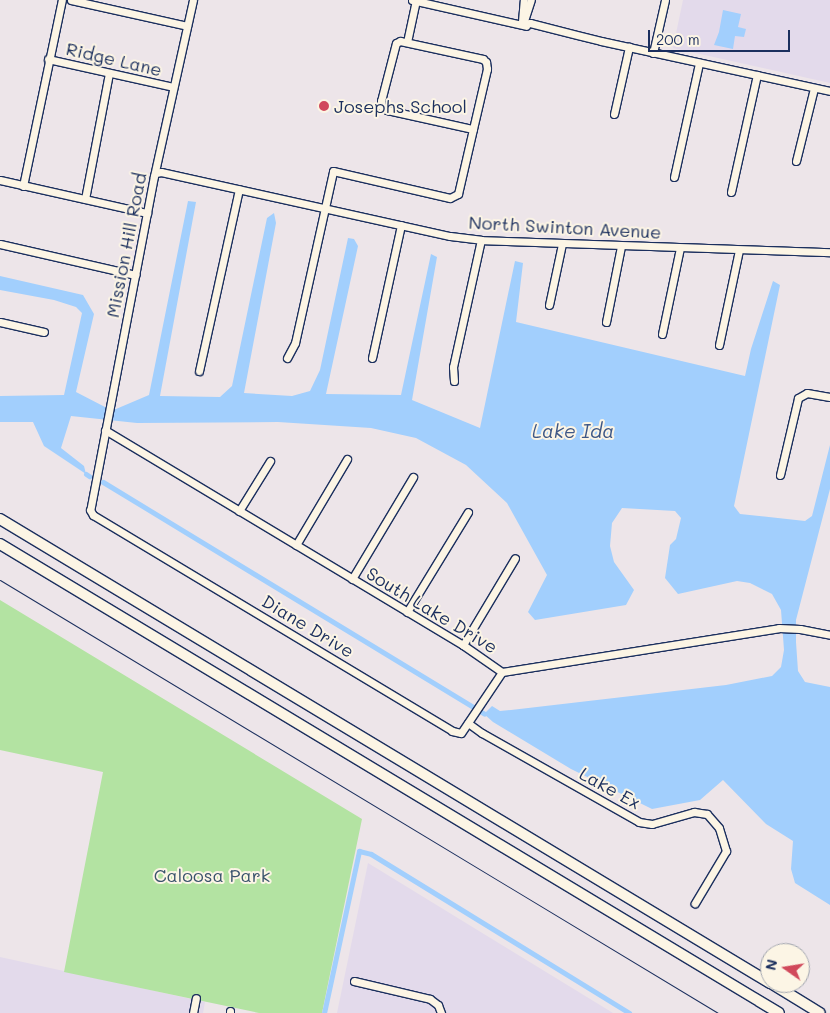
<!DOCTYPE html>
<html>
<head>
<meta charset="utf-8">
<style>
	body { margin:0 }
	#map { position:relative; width:830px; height:1013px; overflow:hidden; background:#ede5e9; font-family:Mali,sans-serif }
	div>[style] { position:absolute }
	.built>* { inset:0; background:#e3daeb }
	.green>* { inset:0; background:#b3e3a2 }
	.water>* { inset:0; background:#a2cffd }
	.canal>* { height:5px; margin:-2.5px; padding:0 2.5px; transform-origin:2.5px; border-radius:2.5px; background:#a2cffd }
	.roads { filter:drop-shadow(1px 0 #1b2f5e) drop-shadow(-1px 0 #1b2f5e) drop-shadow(0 1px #1b2f5e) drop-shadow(0 -1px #1b2f5e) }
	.minor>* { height:7px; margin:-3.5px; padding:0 3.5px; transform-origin:3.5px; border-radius:3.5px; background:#fcf5e5 }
	.highway>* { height:10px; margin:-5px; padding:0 5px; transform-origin:5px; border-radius:5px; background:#fcf5e5 }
	.rail>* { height:1px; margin:-0.5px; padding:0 0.5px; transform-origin:0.5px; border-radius:0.5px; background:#1b2f5e }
	.dots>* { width:14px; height:14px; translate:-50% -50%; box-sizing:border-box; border:2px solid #fcf5e5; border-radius:50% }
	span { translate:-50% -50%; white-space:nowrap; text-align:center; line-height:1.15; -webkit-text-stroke:4px #fcf5e5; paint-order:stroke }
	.street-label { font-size:18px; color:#1b2f5e }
	.poi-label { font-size:18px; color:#1b2f5e }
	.left { translate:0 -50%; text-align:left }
	.park-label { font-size:18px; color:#39536c }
	.water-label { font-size:19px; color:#3d5786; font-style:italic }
	.north { position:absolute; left:760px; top:943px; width:50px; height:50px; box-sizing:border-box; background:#fcf5e5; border:1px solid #a2a6af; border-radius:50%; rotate:283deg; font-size:14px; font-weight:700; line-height:20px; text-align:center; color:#1b2f5e }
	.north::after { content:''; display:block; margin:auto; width:18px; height:22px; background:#d1495b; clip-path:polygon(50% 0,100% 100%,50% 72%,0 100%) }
	.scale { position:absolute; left:648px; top:30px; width:142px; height:22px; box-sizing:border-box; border:2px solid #1b2f5e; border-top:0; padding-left:6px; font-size:15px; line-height:18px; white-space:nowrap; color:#1b2f5e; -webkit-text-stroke:4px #fcf5e5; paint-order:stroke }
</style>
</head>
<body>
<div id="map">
	<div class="built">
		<i style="clip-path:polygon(683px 0,830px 0,830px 83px,673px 48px)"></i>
		<i style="clip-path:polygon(368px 863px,613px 1013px,337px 1013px)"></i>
		<i style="clip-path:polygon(0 957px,205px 1002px,203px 1013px,0 1013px)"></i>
	</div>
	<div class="green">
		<i style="clip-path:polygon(0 600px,362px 819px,322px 1013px,259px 1013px,64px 972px,103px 772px,0 750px)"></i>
	</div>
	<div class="water">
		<i style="clip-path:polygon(723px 10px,741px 14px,738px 27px,746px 29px,744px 37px,735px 36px,733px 49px,714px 45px,719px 32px)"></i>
		<i style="clip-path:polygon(188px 201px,196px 202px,160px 396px,220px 397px,232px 386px,267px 218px,274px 213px,276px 223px,244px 393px,292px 396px,310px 391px,320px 370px,348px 238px,354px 239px,358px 246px,326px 394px,401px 395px,431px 254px,437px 257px,412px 400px,480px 428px,515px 261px,523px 263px,516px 322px,745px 376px,751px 349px,773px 281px,780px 285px,734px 506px,740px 514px,805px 521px,812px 516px,830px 445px,830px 489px,796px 620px,796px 642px,798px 671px,805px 682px,830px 687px,830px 905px,795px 883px,791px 869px,793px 841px,766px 824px,723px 780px,700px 800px,652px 809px,571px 769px,493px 722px,484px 714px,492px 706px,500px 711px,511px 710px,726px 685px,772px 676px,781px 667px,784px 650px,781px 610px,772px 594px,750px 583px,737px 581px,678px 594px,665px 578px,670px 545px,676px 539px,681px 518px,675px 511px,622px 508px,612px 523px,610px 546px,614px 562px,634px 590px,626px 605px,535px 620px,528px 612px,547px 575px,507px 503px,466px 465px,416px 438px,371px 428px,278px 422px,137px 423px,71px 416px,61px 448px,84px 466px,86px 474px,44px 446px,33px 422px,0 422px,0 396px,64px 395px,82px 313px,76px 307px,54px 300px,0 290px,0 276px,83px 295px,94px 314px,76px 392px,105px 407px,116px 409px,149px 395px)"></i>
	</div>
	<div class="canal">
		<i style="left:86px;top:474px;width:4px;rotate:34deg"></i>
		<i style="left:103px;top:482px;width:446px;rotate:31.3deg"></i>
		<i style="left:324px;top:1013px;width:166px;rotate:-77.8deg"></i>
		<i style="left:359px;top:851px;width:12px;rotate:14deg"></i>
		<i style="left:371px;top:854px;width:303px;rotate:31.6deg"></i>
	</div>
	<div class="roads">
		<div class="minor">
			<i style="left:71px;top:0;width:119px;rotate:12.6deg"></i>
			<i style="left:193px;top:0;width:180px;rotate:102.5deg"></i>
			<i style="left:154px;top:176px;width:340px;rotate:100.8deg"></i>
			<i style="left:90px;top:510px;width:6px;rotate:59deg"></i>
			<i style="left:93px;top:515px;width:419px;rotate:31deg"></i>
			<i style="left:452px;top:731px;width:9px;rotate:13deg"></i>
			<i style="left:461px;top:733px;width:73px;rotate:-56.1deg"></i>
			<i style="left:412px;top:0;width:117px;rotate:12.8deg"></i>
			<i style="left:522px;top:21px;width:21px;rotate:-85deg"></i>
			<i style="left:523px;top:24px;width:7px;rotate:-8deg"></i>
			<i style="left:530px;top:23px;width:73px;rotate:14.2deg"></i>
			<i style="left:601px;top:41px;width:234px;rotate:12.3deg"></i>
			<i style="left:523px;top:24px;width:25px;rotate:-72deg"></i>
			<i style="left:407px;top:42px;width:43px;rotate:-77.9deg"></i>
			<i style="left:653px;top:53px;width:54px;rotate:-77.2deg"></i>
			<i style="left:48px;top:59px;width:128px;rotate:12.6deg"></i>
			<i style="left:614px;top:114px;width:69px;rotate:-77.4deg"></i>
			<i style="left:796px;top:161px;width:75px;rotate:-76.1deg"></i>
			<i style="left:156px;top:173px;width:5px;rotate:-11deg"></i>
			<i style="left:161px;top:172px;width:296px;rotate:12.5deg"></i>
			<i style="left:450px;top:236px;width:31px;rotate:7deg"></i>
			<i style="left:481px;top:240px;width:349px;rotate:2deg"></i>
			<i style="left:674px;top:177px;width:117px;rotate:-77.6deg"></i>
			<i style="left:0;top:180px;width:151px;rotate:12.7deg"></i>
			<i style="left:23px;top:186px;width:190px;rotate:-78.2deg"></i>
			<i style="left:731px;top:192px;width:120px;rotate:-77.5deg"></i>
			<i style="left:85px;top:199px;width:128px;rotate:-79.2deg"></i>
			<i style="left:0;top:244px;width:139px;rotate:12.9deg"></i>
			<i style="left:549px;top:305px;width:62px;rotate:-78deg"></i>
			<i style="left:0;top:322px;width:45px;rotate:12.8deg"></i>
			<i style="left:606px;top:322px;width:77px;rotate:-78.8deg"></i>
			<i style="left:662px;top:334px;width:88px;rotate:-78.2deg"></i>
			<i style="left:719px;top:345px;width:97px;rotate:-78.1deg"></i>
			<i style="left:287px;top:358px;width:17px;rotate:-62deg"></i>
			<i style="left:295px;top:343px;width:176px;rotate:-77.5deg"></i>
			<i style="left:333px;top:171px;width:120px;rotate:13deg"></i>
			<i style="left:450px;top:198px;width:9px;rotate:-27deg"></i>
			<i style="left:458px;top:194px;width:67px;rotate:-77deg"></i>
			<i style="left:473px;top:129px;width:62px;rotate:-76.9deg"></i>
			<i style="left:487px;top:69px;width:7px;rotate:-98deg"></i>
			<i style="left:486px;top:62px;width:4px;rotate:-135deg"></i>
			<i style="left:483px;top:59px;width:85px;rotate:-167.8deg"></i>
			<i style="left:400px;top:41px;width:4px;rotate:153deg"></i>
			<i style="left:396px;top:43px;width:60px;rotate:104.5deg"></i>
			<i style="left:381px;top:101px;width:6px;rotate:81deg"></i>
			<i style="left:382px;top:107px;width:6px;rotate:31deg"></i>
			<i style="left:387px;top:110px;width:88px;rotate:12.5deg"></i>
			<i style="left:372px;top:358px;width:136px;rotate:-77.7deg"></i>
			<i style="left:199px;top:371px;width:186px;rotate:-77.6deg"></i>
			<i style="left:454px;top:381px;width:14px;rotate:-94deg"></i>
			<i style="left:453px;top:367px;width:130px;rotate:-77.6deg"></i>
			<i style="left:105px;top:430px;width:418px;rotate:31deg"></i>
			<i style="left:463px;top:645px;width:47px;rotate:34.7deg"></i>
			<i style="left:502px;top:672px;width:280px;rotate:-9deg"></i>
			<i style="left:779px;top:628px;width:21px;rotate:3deg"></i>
			<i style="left:800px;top:629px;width:31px;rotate:11deg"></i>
			<i style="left:780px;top:475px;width:79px;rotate:-76.8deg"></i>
			<i style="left:798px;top:398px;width:10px;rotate:-29deg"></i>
			<i style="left:807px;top:393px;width:23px;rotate:10deg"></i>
			<i style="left:239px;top:511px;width:59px;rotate:-58.2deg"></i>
			<i style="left:296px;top:545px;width:100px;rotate:-59.3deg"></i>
			<i style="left:352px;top:579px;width:119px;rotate:-59.1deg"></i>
			<i style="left:407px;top:612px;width:117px;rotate:-58.6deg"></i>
			<i style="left:463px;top:645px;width:101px;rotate:-59.1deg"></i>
			<i style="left:468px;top:723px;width:17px;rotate:36deg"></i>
			<i style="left:482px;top:733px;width:180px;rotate:29.5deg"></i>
			<i style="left:639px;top:822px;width:13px;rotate:9deg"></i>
			<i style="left:652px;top:824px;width:44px;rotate:-15.9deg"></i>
			<i style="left:694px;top:812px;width:13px;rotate:9deg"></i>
			<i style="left:707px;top:814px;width:18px;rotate:49deg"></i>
			<i style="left:719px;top:828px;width:24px;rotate:73deg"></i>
			<i style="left:726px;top:851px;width:61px;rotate:120.8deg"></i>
			<i style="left:354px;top:981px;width:78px;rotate:13.3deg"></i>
			<i style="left:430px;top:999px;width:10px;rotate:37deg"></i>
			<i style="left:438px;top:1005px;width:9px;rotate:69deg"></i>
			<i style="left:193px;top:1013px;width:15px;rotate:-79deg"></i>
			<i style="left:230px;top:1013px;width:2px;rotate:-90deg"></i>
		</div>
		<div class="highway">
			<i style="left:0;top:519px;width:899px;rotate:31.07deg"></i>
			<i style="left:0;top:544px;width:909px;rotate:31.05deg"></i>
			<i style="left:771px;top:983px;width:57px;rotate:31.5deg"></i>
		</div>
	</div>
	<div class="rail">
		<i style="left:0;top:580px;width:838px;rotate:31.09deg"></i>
	</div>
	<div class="dots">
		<i style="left:324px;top:106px;background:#d1495b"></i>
	</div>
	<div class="street-label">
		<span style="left:114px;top:59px;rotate:13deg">Ridge Lane</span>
		<span style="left:565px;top:227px;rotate:3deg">North Swinton Avenue</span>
		<span style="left:126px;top:245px;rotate:-79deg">Mission Hill Road</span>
		<span style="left:432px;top:610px;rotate:31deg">South Lake Drive</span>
		<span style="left:308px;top:626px;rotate:31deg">Diane Drive</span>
		<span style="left:610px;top:788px;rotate:29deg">Lake Ex</span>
	</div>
	<div class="poi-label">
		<span class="left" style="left:334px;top:106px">Josephs School</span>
	</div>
	<div class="park-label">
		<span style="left:212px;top:875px">Caloosa Park</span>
	</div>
	<div class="water-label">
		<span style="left:573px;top:431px">Lake Ida</span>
	</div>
	<div class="north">N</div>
	<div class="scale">200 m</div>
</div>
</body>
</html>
